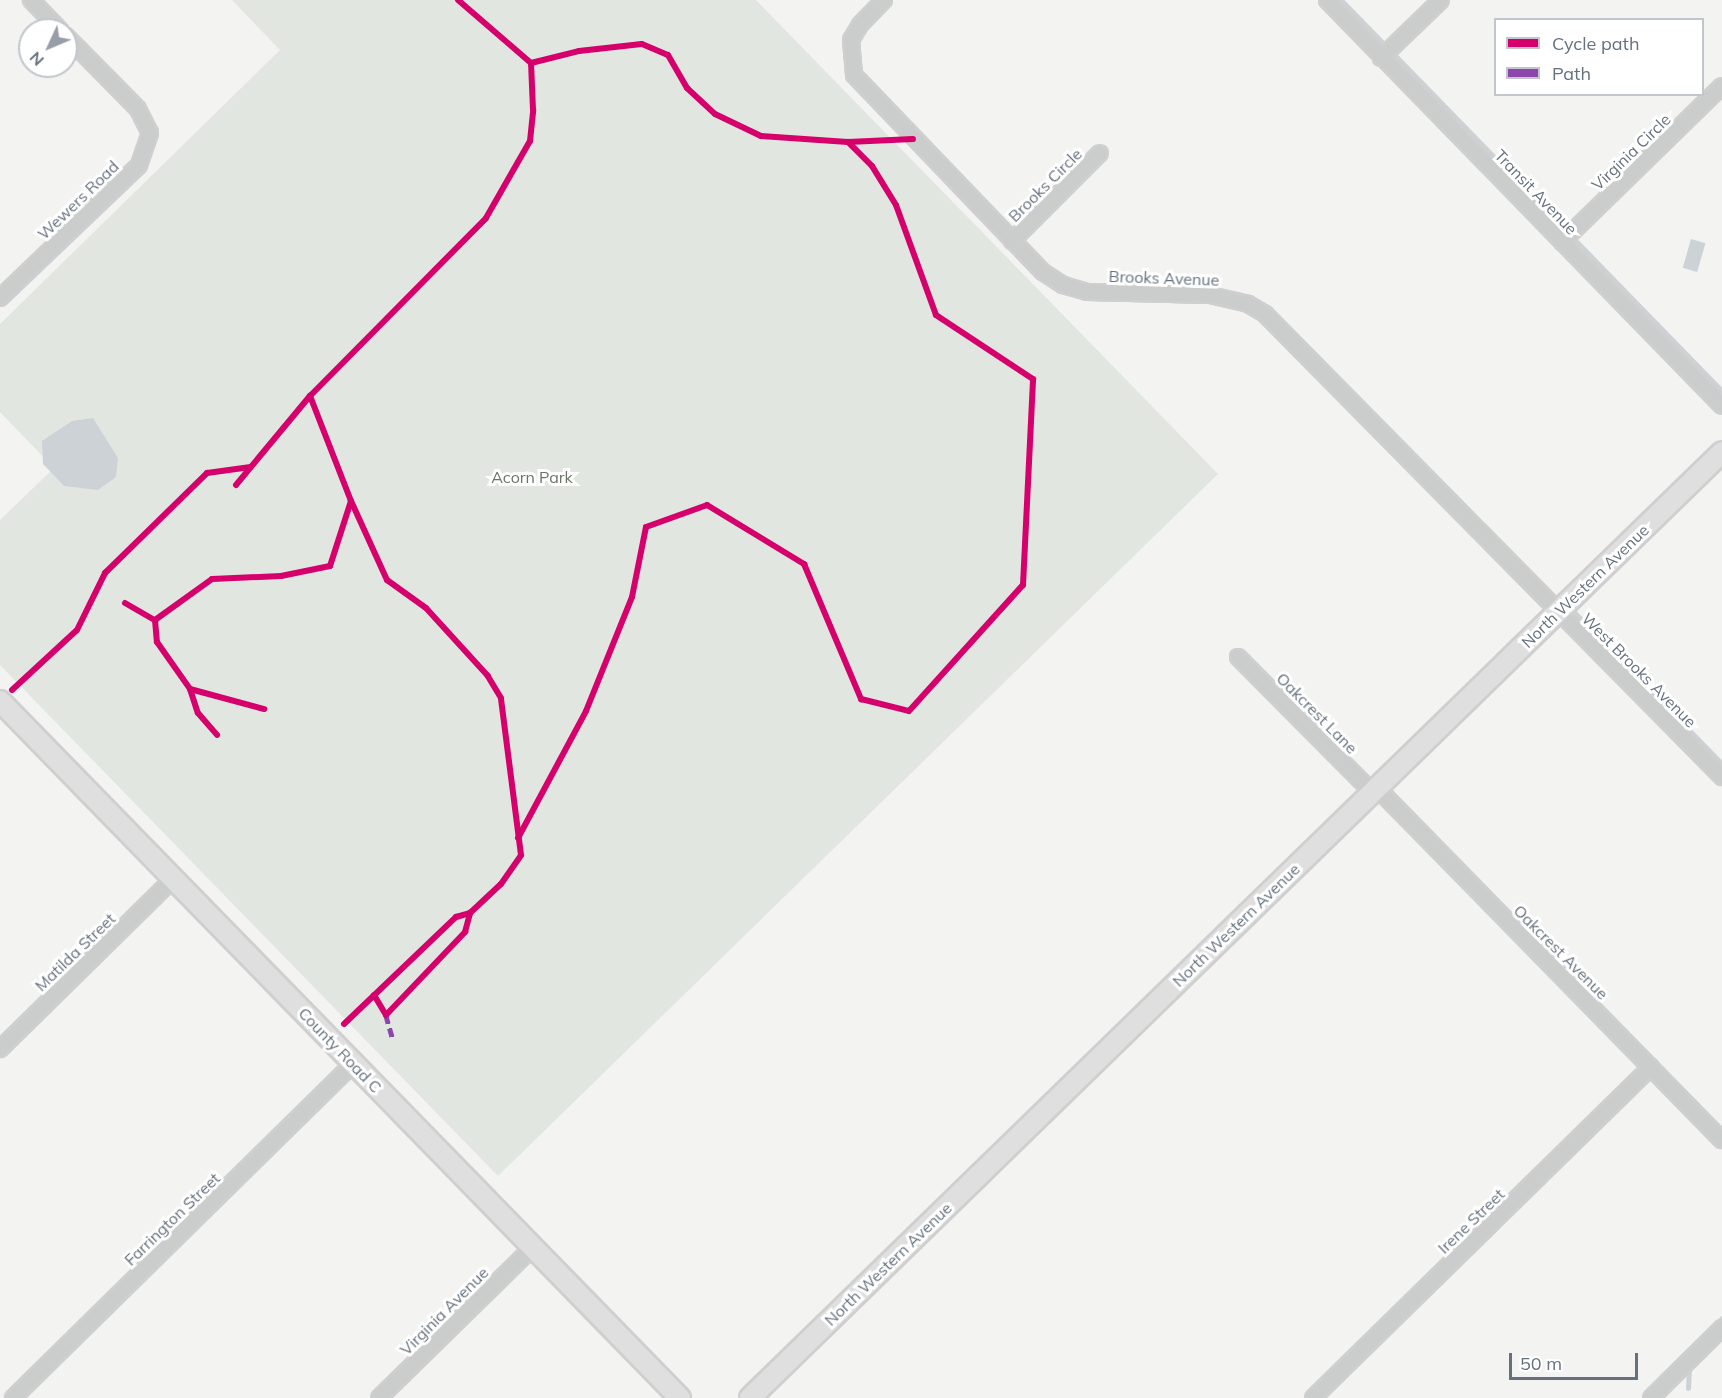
<!DOCTYPE html>
<html>
<head>
<meta charset="utf-8">
<style>
	body { margin:0 }
	#map { position:relative; width:1722px; height:1398px; overflow:hidden; background:#f3f3f1; font-family:Mulish,sans-serif }
	div>[style] { position:absolute }
	.green>* { inset:0; background:#e2e6e0 }
	.water>* { inset:0; background:#ccd2d6; transform-origin:0 0 }
	.stream>* { height:5px; margin:-2.5px; padding:0 2.5px; transform-origin:2.5px; border-radius:2.5px; background:#ccd2d6 }
	.roads { filter:drop-shadow(2px 0 #cfcfcf) drop-shadow(-2px 0 #cfcfcf) drop-shadow(0 2px #cfcfcf) drop-shadow(0 -2px #cfcfcf) }
	.street>* { height:14px; margin:-7px; padding:0 7px; transform-origin:7px; border-radius:7px; background:#cbcccc }
	.secondary>* { height:20px; margin:-10px; padding:0 10px; transform-origin:10px; border-radius:10px; background:#dfdfe0 }
	.quiet>* { height:4.5px; margin-top:-2.25px; transform-origin:0; background:repeating-linear-gradient(90deg,#8e44ad 0 9px,transparent 0 13.5px) }
	.cycleway>* { height:6px; margin:-3px; padding:0 3px; transform-origin:3px; border-radius:3px; background:#d6006c }
	span { translate:-50% -50%; white-space:nowrap; text-align:center; line-height:1.15; -webkit-text-stroke:6px #fff; paint-order:stroke }
	.street-label { font-size:16px; color:#65717f }
	.park-label { font-size:16px; color:#667763 }
	.legend { position:absolute; left:1494px; top:18px; width:210px; height:78px; box-sizing:border-box; background:#fff; border:2px solid #c1c6cc; margin:0; padding:8px 10px; list-style:none; font-size:18px; color:#65717f }
	.legend li { display:flex; align-items:center; gap:12px; height:30px }
	.legend b { width:30px; border:2px solid #c1c6cc }
	.north { position:absolute; left:18px; top:18px; width:60px; height:60px; box-sizing:border-box; background:#fff; border:2px solid #c1c6cc; border-radius:50%; rotate:226deg; font-size:16px; font-weight:700; line-height:24px; text-align:center; color:#65717f }
	.north::after { content:''; display:block; margin:auto; width:21px; height:27px; background:#979ea7; clip-path:polygon(50% 0,100% 100%,50% 72%,0 100%) }
	.scale { position:absolute; left:1509px; top:1353px; width:129px; height:27px; box-sizing:border-box; border:3px solid #65717f; border-top:0; padding-left:8px; font-size:18px; line-height:21px; white-space:nowrap; color:#65717f; -webkit-text-stroke:4px #fff; paint-order:stroke }
</style>
</head>
<body>
<div id="map">
	<div class="green">
		<i style="clip-path:polygon(232px 0,756px 0,1218px 474px,498px 1176px,0 665px,0 520px,54px 468px,0 412px,0 324px,280px 50px)"></i>
	</div>
	<div class="water">
		<i style="left:1691px;top:239px;width:15px;height:30px;rotate:16deg"></i>
		<i style="clip-path:polygon(93px 418px,118px 458px,116px 477px,98px 490px,64px 486px,43px 464px,42px 441px,72px 421px)"></i>
	</div>
	<div class="stream">
		<i style="left:1341px;top:0;width:546px;rotate:45.74deg"></i>
		<i style="left:1563px;top:600px;width:6px;rotate:-135deg"></i>
		<i style="left:1559px;top:596px;width:69px;rotate:-43.2deg"></i>
		<i style="left:1569px;top:607px;width:219px;rotate:45.7deg"></i>
		<i style="left:1688px;top:1388px;width:38px;rotate:-87deg"></i>
		<i style="left:1690px;top:1350px;width:45px;rotate:-45deg"></i>
	</div>
	<div class="roads">
		<div class="street">
			<i style="left:31px;top:0;width:42px;rotate:46deg"></i>
			<i style="left:884px;top:0;width:35px;rotate:134deg"></i>
			<i style="left:860px;top:25px;width:17px;rotate:121deg"></i>
			<i style="left:851px;top:40px;width:35px;rotate:85deg"></i>
			<i style="left:854px;top:75px;width:273px;rotate:46.2deg"></i>
			<i style="left:1043px;top:272px;width:24px;rotate:33deg"></i>
			<i style="left:1063px;top:285px;width:25px;rotate:16deg"></i>
			<i style="left:1087px;top:292px;width:123px;rotate:1.4deg"></i>
			<i style="left:1210px;top:295px;width:39px;rotate:13deg"></i>
			<i style="left:1248px;top:304px;width:20px;rotate:30deg"></i>
			<i style="left:1265px;top:314px;width:651px;rotate:45.37deg"></i>
			<i style="left:1327px;top:0;width:566px;rotate:45.79deg"></i>
			<i style="left:1381px;top:58px;width:83px;rotate:-44deg"></i>
			<i style="left:1012px;top:241px;width:124px;rotate:-45deg"></i>
			<i style="left:1562px;top:242px;width:223px;rotate:-44.3deg"></i>
			<i style="left:0;top:298px;width:192px;rotate:-43.7deg"></i>
			<i style="left:139px;top:165px;width:34px;rotate:-71deg"></i>
			<i style="left:150px;top:133px;width:27px;rotate:-117deg"></i>
			<i style="left:138px;top:109px;width:103px;rotate:-134.6deg"></i>
			<i style="left:1238px;top:657px;width:192px;rotate:45.2deg"></i>
			<i style="left:1377px;top:788px;width:493px;rotate:45.6deg"></i>
			<i style="left:0;top:1049px;width:243px;rotate:-44.5deg"></i>
			<i style="left:13px;top:1398px;width:477px;rotate:-44.5deg"></i>
			<i style="left:379px;top:1398px;width:216px;rotate:-44.4deg"></i>
			<i style="left:1313px;top:1398px;width:473px;rotate:-44.4deg"></i>
			<i style="left:1651px;top:1398px;width:100px;rotate:-44.6deg"></i>
		</div>
		<div class="secondary">
			<i style="left:0;top:701px;width:974px;rotate:45.71deg"></i>
			<i style="left:750px;top:1398px;width:1356px;rotate:-44.22deg"></i>
		</div>
	</div>
	<div class="quiet">
		<i style="left:386px;top:1015px;width:25px;rotate:74deg"></i>
	</div>
	<div class="cycleway">
		<i style="left:458px;top:0;width:96px;rotate:40.8deg"></i>
		<i style="left:236px;top:485px;width:116px;rotate:-50.3deg"></i>
		<i style="left:125px;top:603px;width:34px;rotate:30deg"></i>
		<i style="left:155px;top:620px;width:70px;rotate:-35.7deg"></i>
		<i style="left:212px;top:579px;width:69px;rotate:-2.5deg"></i>
		<i style="left:281px;top:576px;width:50px;rotate:-11.5deg"></i>
		<i style="left:330px;top:566px;width:68px;rotate:-72.1deg"></i>
		<i style="left:351px;top:501px;width:113px;rotate:-111.3deg"></i>
		<i style="left:310px;top:396px;width:250px;rotate:-45.3deg"></i>
		<i style="left:486px;top:218px;width:89px;rotate:-60.3deg"></i>
		<i style="left:530px;top:141px;width:31px;rotate:-84deg"></i>
		<i style="left:533px;top:110px;width:47px;rotate:-92.4deg"></i>
		<i style="left:531px;top:63px;width:49px;rotate:-14deg"></i>
		<i style="left:579px;top:51px;width:63px;rotate:-6.3deg"></i>
		<i style="left:642px;top:44px;width:28px;rotate:23deg"></i>
		<i style="left:668px;top:55px;width:38px;rotate:60deg"></i>
		<i style="left:687px;top:88px;width:38px;rotate:43deg"></i>
		<i style="left:715px;top:114px;width:51px;rotate:25.6deg"></i>
		<i style="left:761px;top:136px;width:87px;rotate:3.9deg"></i>
		<i style="left:848px;top:142px;width:65px;rotate:-2.6deg"></i>
		<i style="left:155px;top:620px;width:22px;rotate:85deg"></i>
		<i style="left:157px;top:642px;width:57px;rotate:54.9deg"></i>
		<i style="left:190px;top:689px;width:25px;rotate:72deg"></i>
		<i style="left:198px;top:713px;width:29px;rotate:49deg"></i>
		<i style="left:190px;top:689px;width:77px;rotate:15.1deg"></i>
		<i style="left:12px;top:690px;width:88px;rotate:-42.7deg"></i>
		<i style="left:77px;top:630px;width:64px;rotate:-63.8deg"></i>
		<i style="left:105px;top:573px;width:143px;rotate:-44.4deg"></i>
		<i style="left:207px;top:473px;width:44px;rotate:-7.8deg"></i>
		<i style="left:518px;top:838px;width:144px;rotate:-61.8deg"></i>
		<i style="left:586px;top:711px;width:123px;rotate:-68deg"></i>
		<i style="left:632px;top:597px;width:71px;rotate:-78.7deg"></i>
		<i style="left:646px;top:527px;width:65px;rotate:-19.8deg"></i>
		<i style="left:707px;top:505px;width:114px;rotate:31.3deg"></i>
		<i style="left:804px;top:564px;width:147px;rotate:67.1deg"></i>
		<i style="left:861px;top:699px;width:49px;rotate:14deg"></i>
		<i style="left:909px;top:711px;width:170px;rotate:-47.9deg"></i>
		<i style="left:1023px;top:585px;width:206px;rotate:-87.2deg"></i>
		<i style="left:1033px;top:379px;width:116px;rotate:-146.6deg"></i>
		<i style="left:936px;top:315px;width:117px;rotate:-110deg"></i>
		<i style="left:896px;top:205px;width:46px;rotate:-121.6deg"></i>
		<i style="left:872px;top:166px;width:34px;rotate:-135deg"></i>
		<i style="left:374px;top:995px;width:23px;rotate:59deg"></i>
		<i style="left:386px;top:1015px;width:115px;rotate:-46.4deg"></i>
		<i style="left:465px;top:932px;width:20px;rotate:-75deg"></i>
		<i style="left:344px;top:1024px;width:155px;rotate:-43.7deg"></i>
		<i style="left:456px;top:917px;width:15px;rotate:-16deg"></i>
		<i style="left:470px;top:913px;width:42px;rotate:-43.1deg"></i>
		<i style="left:501px;top:884px;width:35px;rotate:-55deg"></i>
		<i style="left:521px;top:855px;width:158px;rotate:-97.3deg"></i>
		<i style="left:501px;top:698px;width:26px;rotate:-121deg"></i>
		<i style="left:488px;top:676px;width:92px;rotate:-132.4deg"></i>
		<i style="left:426px;top:608px;width:48px;rotate:-144.3deg"></i>
		<i style="left:387px;top:580px;width:87px;rotate:-114.5deg"></i>
	</div>
	<div class="street-label">
		<span style="left:1631px;top:152px;rotate:-44deg">Virginia Circle</span>
		<span style="left:1045px;top:185px;rotate:-45deg">Brooks Circle</span>
		<span style="left:1536px;top:192px;rotate:46deg">Transit Avenue</span>
		<span style="left:78px;top:200px;rotate:-44deg">Wewers Road</span>
		<span style="left:1164px;top:278px;rotate:2deg">Brooks Avenue</span>
		<span style="left:1585px;top:586px;rotate:-44deg">North Western Avenue</span>
		<span style="left:1639px;top:670px;rotate:45deg">West Brooks Avenue</span>
		<span style="left:1317px;top:713px;rotate:45deg">Oakcrest Lane</span>
		<span style="left:1236px;top:925px;rotate:-44deg">North Western Avenue</span>
		<span style="left:75px;top:952px;rotate:-44deg">Matilda Street</span>
		<span style="left:1561px;top:952px;rotate:45deg">Oakcrest Avenue</span>
		<span style="left:340px;top:1050px;rotate:46deg">County Road C</span>
		<span style="left:172px;top:1219px;rotate:-44deg">Farrington Street</span>
		<span style="left:1471px;top:1221px;rotate:-44deg">Irene Street</span>
		<span style="left:888px;top:1264px;rotate:-44deg">North Western Avenue</span>
		<span style="left:444px;top:1311px;rotate:-45deg">Virginia Avenue</span>
	</div>
	<div class="park-label">
		<span style="left:532px;top:477px">Acorn Park</span>
	</div>
	<ul class="legend">
	<li><b style="height:8px;background:#d6006c"></b>Cycle path</li>
	<li><b style="height:8px;background:#8e44ad"></b>Path</li>
	</ul>
	<div class="north">N</div>
	<div class="scale">50 m</div>
</div>
</body>
</html>
